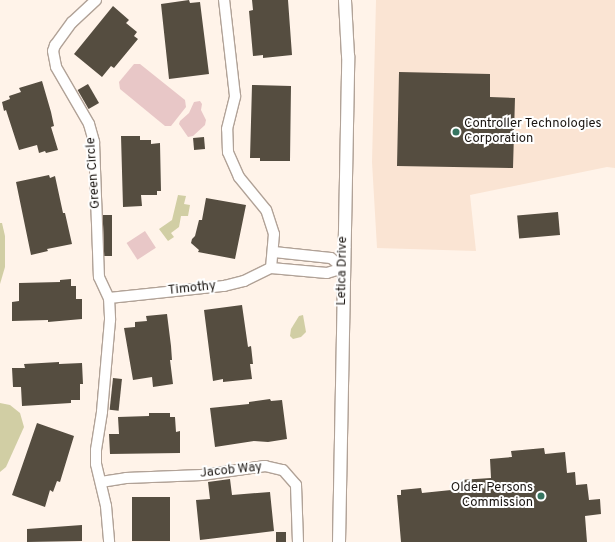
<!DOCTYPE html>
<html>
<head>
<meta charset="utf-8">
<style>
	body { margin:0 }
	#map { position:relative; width:615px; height:542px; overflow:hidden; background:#fff3e9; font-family:Overpass,sans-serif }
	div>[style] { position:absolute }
	.built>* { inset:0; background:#fae4d3 }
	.green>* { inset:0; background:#e8c7c7; transform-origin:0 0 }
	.water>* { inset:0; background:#d1cea4 }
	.building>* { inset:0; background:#554d40; transform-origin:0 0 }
	.roads { filter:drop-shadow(1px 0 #b1a297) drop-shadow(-1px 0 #b1a297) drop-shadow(0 1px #b1a297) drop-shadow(0 -1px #b1a297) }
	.minor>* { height:10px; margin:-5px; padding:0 5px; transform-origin:5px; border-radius:5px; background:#fff }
	.tertiary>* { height:12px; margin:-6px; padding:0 6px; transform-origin:6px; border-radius:6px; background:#fff }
	.dots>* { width:11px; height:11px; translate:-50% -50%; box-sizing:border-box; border:2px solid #fff; border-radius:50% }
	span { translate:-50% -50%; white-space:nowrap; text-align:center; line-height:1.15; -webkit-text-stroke:4px #fff; paint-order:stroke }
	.poi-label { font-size:13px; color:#1a1511 }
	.left { translate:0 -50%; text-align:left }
	.right { translate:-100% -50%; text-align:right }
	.street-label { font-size:13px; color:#1a1511 }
</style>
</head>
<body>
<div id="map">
	<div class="built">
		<i style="clip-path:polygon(376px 0,615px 0,615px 168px,607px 167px,470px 195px,476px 251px,377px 248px,372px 162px)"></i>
	</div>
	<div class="green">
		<i style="clip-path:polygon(134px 64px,140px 64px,185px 100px,186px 107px,171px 126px,165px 126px,120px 89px,119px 82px)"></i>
		<i style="clip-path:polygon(200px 101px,202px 104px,201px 110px,206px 120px,205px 125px,193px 136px,188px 137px,179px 124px,180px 121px,189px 113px,194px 102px)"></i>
		<i style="left:145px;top:231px;width:20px;height:22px;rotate:57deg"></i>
	</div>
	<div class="water">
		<i style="clip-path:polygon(178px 195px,186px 196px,184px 204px,190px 205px,188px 216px,181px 216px,179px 227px,171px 233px,174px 237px,168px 241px,159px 229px,172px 220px)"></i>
		<i style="clip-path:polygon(0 223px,2px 223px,5px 236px,5px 267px,0 284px)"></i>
		<i style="clip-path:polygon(303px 315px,306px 332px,301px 337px,293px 339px,290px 336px,291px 329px,299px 316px)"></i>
		<i style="clip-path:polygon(0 403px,10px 405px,20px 413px,24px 427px,6px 467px,0 472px)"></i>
	</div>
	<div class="building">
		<i style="clip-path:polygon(189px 0,190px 3px,200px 2px,209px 74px,169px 79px,161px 4px)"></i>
		<i style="clip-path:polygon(252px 0,288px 0,292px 55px,263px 58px,263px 55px,253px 56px,249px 11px,253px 10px)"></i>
		<i style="clip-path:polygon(113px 6px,129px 20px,126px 23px,137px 32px,134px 36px,138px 39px,114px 68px,111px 66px,102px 77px,74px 54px)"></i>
		<i style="clip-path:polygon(399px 72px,490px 74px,490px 97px,515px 98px,513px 168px,397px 166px)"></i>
		<i style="clip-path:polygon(42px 81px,51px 112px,54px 126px,51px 127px,58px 150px,46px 153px,45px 151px,39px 153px,37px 145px,19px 150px,6px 110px,4px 111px,2px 102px,10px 99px,9px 96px,21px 92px,19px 88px)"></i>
		<i style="left:88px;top:84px;width:22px;height:12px;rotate:60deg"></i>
		<i style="clip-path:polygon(252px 85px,291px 86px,290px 161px,260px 161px,260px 158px,250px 158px)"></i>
		<i style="clip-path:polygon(121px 136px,140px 136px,140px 140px,151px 140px,151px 144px,160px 143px,161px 191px,157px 191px,157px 195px,141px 195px,142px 206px,123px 207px)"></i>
		<i style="left:204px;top:137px;width:12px;height:11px;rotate:85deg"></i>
		<i style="clip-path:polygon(49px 175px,50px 178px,55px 176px,63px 213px,65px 213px,72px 244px,47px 249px,48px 251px,31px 255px,16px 182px)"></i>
		<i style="clip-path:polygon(206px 198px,246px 205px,235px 259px,198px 252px,199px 250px,191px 243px,192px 239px,195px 236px,199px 220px,202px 220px)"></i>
		<i style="left:558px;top:212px;width:23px;height:41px;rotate:85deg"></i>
		<i style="left:103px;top:215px;width:9px;height:41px"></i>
		<i style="clip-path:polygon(71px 279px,71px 286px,76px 286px,76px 299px,82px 299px,82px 319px,48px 322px,48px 320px,12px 321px,12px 302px,19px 301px,19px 283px,60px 282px,60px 280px)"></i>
		<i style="clip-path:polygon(242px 305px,248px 347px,251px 346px,253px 364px,250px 364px,252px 379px,223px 382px,223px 379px,213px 381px,204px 310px)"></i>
		<i style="clip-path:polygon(167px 314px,171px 346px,172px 360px,170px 360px,173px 384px,153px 387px,152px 377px,133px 380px,124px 328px,135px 327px,135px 322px,147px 321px,146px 316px)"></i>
		<i style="clip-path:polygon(59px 362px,59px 364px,82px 363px,83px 384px,80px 384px,80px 400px,71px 400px,71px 403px,22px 406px,21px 387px,13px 387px,12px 368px,25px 368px,24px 364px)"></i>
		<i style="left:113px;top:378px;width:9px;height:32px;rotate:6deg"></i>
		<i style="clip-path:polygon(270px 399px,271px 401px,282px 400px,287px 439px,268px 442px,254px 441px,215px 447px,210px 408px,249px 404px,249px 402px)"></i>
		<i style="clip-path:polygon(149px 413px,170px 413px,170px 417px,175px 417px,176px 432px,180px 431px,180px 453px,110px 454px,109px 434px,119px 434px,118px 417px,149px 416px)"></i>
		<i style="clip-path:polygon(37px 423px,74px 436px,60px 482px,57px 481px,53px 492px,50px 490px,45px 507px,12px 495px)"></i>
		<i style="clip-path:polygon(544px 448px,545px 454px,565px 452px,567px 473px,575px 472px,576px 485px,587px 484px,589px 500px,600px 499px,601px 514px,585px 516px,587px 542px,401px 542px,397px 495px,401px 495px,401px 490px,421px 488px,422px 493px,461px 489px,460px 480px,491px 478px,490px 459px,512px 457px,511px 451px)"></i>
		<i style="clip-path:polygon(230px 479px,232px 495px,270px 492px,274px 531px,200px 540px,196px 500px,210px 499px,208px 482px)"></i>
		<i style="left:132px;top:497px;width:38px;height:44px"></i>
		<i style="clip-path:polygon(82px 525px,82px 541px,27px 542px,27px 529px)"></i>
		<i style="left:276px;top:532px;width:10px;height:10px"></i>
	</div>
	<div class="roads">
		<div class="minor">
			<i style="left:96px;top:0;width:33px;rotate:137deg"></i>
			<i style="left:72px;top:22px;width:29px;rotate:126deg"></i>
			<i style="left:55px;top:45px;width:6px;rotate:108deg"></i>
			<i style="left:53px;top:51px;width:16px;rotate:79deg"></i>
			<i style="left:56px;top:67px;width:66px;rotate:59.9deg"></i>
			<i style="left:89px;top:124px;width:19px;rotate:74deg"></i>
			<i style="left:94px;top:142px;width:135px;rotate:87.9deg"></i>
			<i style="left:99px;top:277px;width:23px;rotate:65deg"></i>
			<i style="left:109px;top:298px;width:22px;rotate:87deg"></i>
			<i style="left:110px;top:320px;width:92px;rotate:95deg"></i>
			<i style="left:102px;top:412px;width:38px;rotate:99deg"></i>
			<i style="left:96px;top:450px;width:14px;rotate:90deg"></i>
			<i style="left:96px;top:464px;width:43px;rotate:76.6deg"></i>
			<i style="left:106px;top:506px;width:36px;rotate:85deg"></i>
			<i style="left:274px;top:252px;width:57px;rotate:6deg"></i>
			<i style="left:331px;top:258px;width:16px;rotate:40deg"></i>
			<i style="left:271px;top:268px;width:56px;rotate:5.1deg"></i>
			<i style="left:327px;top:273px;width:17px;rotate:-17deg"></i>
			<i style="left:109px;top:298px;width:116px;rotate:-6deg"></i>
			<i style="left:224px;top:286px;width:21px;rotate:-14deg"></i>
			<i style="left:244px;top:281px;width:30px;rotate:-26deg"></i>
			<i style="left:271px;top:268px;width:34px;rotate:-85deg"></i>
			<i style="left:274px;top:234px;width:25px;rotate:-108deg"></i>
			<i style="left:266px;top:210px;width:43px;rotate:-129.3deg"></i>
			<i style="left:239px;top:177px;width:27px;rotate:-114deg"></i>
			<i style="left:228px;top:152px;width:23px;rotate:-92deg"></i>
			<i style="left:227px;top:129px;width:34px;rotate:-76deg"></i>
			<i style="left:235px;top:96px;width:97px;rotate:-96.5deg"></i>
			<i style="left:101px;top:482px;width:25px;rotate:-9deg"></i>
			<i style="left:126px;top:478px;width:76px;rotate:-2.3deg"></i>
			<i style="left:202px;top:475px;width:64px;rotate:-8.1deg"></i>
			<i style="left:265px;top:466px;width:18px;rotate:13deg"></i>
			<i style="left:283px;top:470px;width:20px;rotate:49deg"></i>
			<i style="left:296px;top:485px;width:57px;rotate:88deg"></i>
		</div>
		<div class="tertiary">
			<i style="left:339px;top:542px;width:486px;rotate:-88.9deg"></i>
			<i style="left:348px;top:56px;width:56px;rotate:-93.1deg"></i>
		</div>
	</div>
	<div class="dots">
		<i style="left:456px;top:132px;background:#377561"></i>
		<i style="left:541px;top:496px;background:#377561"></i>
	</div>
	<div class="poi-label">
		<span class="left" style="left:464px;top:132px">Controller Technologies<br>Corporation</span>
		<span class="right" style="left:533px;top:496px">Older Persons<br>Commission</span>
	</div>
	<div class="street-label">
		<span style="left:94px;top:173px;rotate:-94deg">Green Circle</span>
		<span style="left:343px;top:271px;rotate:-89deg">Letica Drive</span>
		<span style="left:192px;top:289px;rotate:-6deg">Timothy</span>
		<span style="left:231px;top:471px;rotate:-6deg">Jacob Way</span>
	</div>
</div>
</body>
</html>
